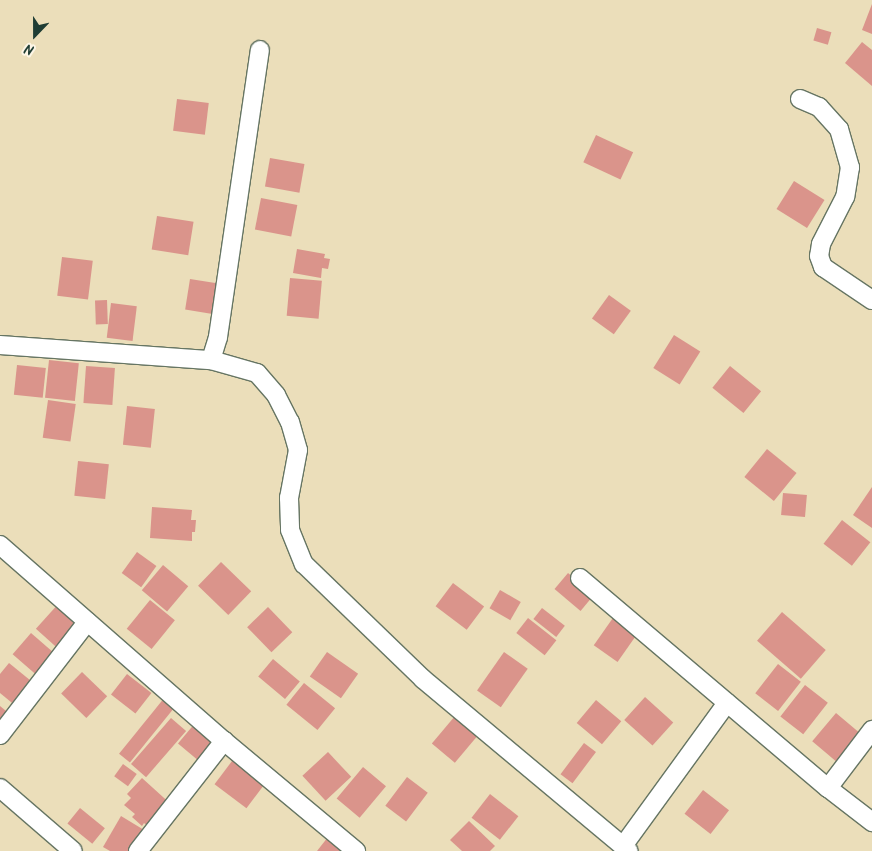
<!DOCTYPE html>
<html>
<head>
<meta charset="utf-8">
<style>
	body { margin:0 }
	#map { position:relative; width:872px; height:851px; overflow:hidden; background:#ebdeba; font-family:Kalam,sans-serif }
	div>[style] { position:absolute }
	.building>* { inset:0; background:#da948b; transform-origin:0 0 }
	.roads { filter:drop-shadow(1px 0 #667563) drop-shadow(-1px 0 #667563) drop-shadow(0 1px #667563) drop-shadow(0 -1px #667563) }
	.minor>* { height:18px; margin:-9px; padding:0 9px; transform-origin:9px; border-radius:9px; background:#fff }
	span { translate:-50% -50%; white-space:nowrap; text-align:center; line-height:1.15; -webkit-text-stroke:4.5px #fcf5e5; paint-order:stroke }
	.north { position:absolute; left:10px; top:10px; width:50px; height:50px; -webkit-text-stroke:4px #fcf5e5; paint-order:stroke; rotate:202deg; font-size:14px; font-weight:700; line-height:20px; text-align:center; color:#1f3d34 }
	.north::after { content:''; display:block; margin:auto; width:18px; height:22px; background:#1f3d34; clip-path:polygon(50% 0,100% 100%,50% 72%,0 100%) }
</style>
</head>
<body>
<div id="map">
	<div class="building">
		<i style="clip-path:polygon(872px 4px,872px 34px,862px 30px)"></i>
		<i style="left:817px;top:28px;width:15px;height:13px;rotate:16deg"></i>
		<i style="clip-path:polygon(862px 42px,872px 50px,872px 86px,845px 63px)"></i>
		<i style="left:177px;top:99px;width:32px;height:32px;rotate:7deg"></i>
		<i style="left:596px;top:135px;width:41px;height:30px;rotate:25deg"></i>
		<i style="left:270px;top:158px;width:35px;height:29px;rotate:10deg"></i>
		<i style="left:794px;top:181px;width:36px;height:33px;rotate:32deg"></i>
		<i style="left:261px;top:198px;width:37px;height:32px;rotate:11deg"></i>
		<i style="left:157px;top:216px;width:37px;height:34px;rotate:9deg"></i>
		<i style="clip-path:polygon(297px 249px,325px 254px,324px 258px,330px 259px,328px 269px,322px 268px,321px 278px,293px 273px)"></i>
		<i style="left:62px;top:257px;width:31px;height:39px;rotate:7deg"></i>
		<i style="left:290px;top:278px;width:32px;height:38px;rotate:5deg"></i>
		<i style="left:190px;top:279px;width:40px;height:31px;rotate:9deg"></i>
		<i style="left:609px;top:295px;width:27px;height:29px;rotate:36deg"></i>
		<i style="left:107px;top:300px;width:24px;height:12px;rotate:88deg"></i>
		<i style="left:111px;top:303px;width:26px;height:35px;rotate:7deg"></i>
		<i style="left:674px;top:335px;width:31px;height:39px;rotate:32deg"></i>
		<i style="left:49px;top:360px;width:30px;height:38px;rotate:6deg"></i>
		<i style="left:17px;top:365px;width:29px;height:30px;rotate:6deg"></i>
		<i style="left:86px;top:366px;width:29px;height:37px;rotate:4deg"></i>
		<i style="left:730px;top:366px;width:40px;height:28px;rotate:39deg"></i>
		<i style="left:48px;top:400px;width:28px;height:38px;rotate:8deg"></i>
		<i style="left:127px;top:406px;width:28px;height:39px;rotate:6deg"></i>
		<i style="left:767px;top:449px;width:38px;height:36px;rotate:39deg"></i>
		<i style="left:78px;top:461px;width:31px;height:35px;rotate:6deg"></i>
		<i style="clip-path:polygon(872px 487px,872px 528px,853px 515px)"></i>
		<i style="left:783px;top:493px;width:24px;height:22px;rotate:5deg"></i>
		<i style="clip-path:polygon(152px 507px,192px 510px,191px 520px,196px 520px,195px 532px,192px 532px,192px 541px,150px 538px)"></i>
		<i style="left:842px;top:520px;width:36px;height:30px;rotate:38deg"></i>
		<i style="left:137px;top:552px;width:24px;height:26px;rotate:36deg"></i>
		<i style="left:221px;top:562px;width:42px;height:33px;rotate:44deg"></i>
		<i style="left:163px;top:565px;width:33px;height:33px;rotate:40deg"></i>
		<i style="left:568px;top:573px;width:34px;height:21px;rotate:40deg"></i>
		<i style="left:453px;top:583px;width:39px;height:29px;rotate:37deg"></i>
		<i style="left:500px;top:590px;width:24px;height:21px;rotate:30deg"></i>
		<i style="left:150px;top:600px;width:32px;height:37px;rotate:39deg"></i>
		<i style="left:60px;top:602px;width:30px;height:36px;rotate:42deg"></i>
		<i style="left:268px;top:607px;width:35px;height:29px;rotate:46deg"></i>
		<i style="left:542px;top:608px;width:29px;height:14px;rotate:38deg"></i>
		<i style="left:782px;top:612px;width:58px;height:38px;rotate:41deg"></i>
		<i style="left:615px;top:615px;width:29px;height:37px;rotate:35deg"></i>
		<i style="left:528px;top:618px;width:36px;height:19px;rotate:38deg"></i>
		<i style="left:31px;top:633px;width:37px;height:28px;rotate:41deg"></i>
		<i style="left:327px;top:652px;width:38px;height:30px;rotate:35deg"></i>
		<i style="left:504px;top:652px;width:29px;height:47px;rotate:35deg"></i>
		<i style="left:273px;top:659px;width:35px;height:23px;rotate:40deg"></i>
		<i style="clip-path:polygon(9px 663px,36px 685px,17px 707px,0 693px,0 674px)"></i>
		<i style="left:778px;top:664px;width:29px;height:37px;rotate:38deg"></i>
		<i style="left:82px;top:672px;width:35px;height:30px;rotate:44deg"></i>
		<i style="left:127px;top:674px;width:31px;height:26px;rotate:38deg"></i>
		<i style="left:304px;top:683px;width:40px;height:28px;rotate:39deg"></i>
		<i style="left:805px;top:685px;width:29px;height:40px;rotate:38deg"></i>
		<i style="left:165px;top:697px;width:14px;height:73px;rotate:39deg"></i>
		<i style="left:645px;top:697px;width:38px;height:31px;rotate:42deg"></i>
		<i style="left:596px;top:700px;width:33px;height:30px;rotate:40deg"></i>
		<i style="clip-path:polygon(0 706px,11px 715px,0 730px)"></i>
		<i style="left:836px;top:713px;width:31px;height:37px;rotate:40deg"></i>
		<i style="left:455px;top:716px;width:30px;height:36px;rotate:40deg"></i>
		<i style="left:171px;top:718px;width:20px;height:61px;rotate:41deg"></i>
		<i style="left:196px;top:722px;width:34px;height:28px;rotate:40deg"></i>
		<i style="left:584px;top:743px;width:15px;height:39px;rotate:37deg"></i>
		<i style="left:328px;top:752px;width:34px;height:35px;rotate:47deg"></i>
		<i style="left:235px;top:757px;width:40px;height:34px;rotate:37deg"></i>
		<i style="left:123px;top:764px;width:17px;height:15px;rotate:36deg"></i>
		<i style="left:363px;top:767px;width:30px;height:41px;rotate:40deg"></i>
		<i style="left:407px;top:777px;width:26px;height:36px;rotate:37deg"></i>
		<i style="clip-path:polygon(142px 778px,174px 807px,153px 831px,144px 823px,142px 826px,132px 817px,135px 814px,124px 805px,131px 798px,127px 794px)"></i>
		<i style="left:703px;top:790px;width:33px;height:30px;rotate:38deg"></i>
		<i style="left:490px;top:794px;width:36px;height:30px;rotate:38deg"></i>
		<i style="left:80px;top:808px;width:32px;height:20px;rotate:39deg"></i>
		<i style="clip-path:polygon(121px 816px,149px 833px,139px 851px,110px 851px,103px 847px)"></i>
		<i style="clip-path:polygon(469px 821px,495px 846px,490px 851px,462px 851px,450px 840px)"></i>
		<i style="clip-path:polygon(328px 837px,347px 851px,317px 851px)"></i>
	</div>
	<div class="roads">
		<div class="minor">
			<i style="left:800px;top:99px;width:21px;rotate:23deg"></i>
			<i style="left:819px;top:107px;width:30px;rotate:48deg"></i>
			<i style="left:839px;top:129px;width:40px;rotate:74deg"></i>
			<i style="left:850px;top:167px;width:30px;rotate:99deg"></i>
			<i style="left:845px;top:197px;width:53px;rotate:117.1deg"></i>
			<i style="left:821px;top:244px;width:12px;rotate:99deg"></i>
			<i style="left:819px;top:256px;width:12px;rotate:70deg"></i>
			<i style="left:823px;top:267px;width:59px;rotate:34deg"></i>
			<i style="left:0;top:345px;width:212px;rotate:4.1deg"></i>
			<i style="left:211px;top:360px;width:48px;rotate:15.8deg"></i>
			<i style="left:257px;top:373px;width:29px;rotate:49deg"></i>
			<i style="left:276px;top:395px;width:30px;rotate:63deg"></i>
			<i style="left:290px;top:422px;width:29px;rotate:74deg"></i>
			<i style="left:298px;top:450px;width:49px;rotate:100.6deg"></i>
			<i style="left:289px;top:498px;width:32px;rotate:88deg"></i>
			<i style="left:290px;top:530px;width:37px;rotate:68deg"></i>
			<i style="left:304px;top:564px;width:165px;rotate:44deg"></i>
			<i style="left:423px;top:679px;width:268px;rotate:39.9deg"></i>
			<i style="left:211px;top:360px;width:24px;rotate:-73deg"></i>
			<i style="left:218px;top:337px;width:290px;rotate:-81.7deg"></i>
			<i style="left:0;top:545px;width:298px;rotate:41.2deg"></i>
			<i style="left:224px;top:741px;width:172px;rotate:39.8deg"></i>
			<i style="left:580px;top:578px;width:325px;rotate:40.3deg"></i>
			<i style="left:828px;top:788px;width:56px;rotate:37.7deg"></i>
			<i style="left:0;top:735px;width:143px;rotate:-52.4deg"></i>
			<i style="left:0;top:788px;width:96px;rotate:40.8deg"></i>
			<i style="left:828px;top:788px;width:73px;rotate:-52.8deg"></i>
			<i style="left:623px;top:846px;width:177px;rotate:-54deg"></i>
			<i style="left:138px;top:851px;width:140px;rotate:-52deg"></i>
		</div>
	</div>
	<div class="north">N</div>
</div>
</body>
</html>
